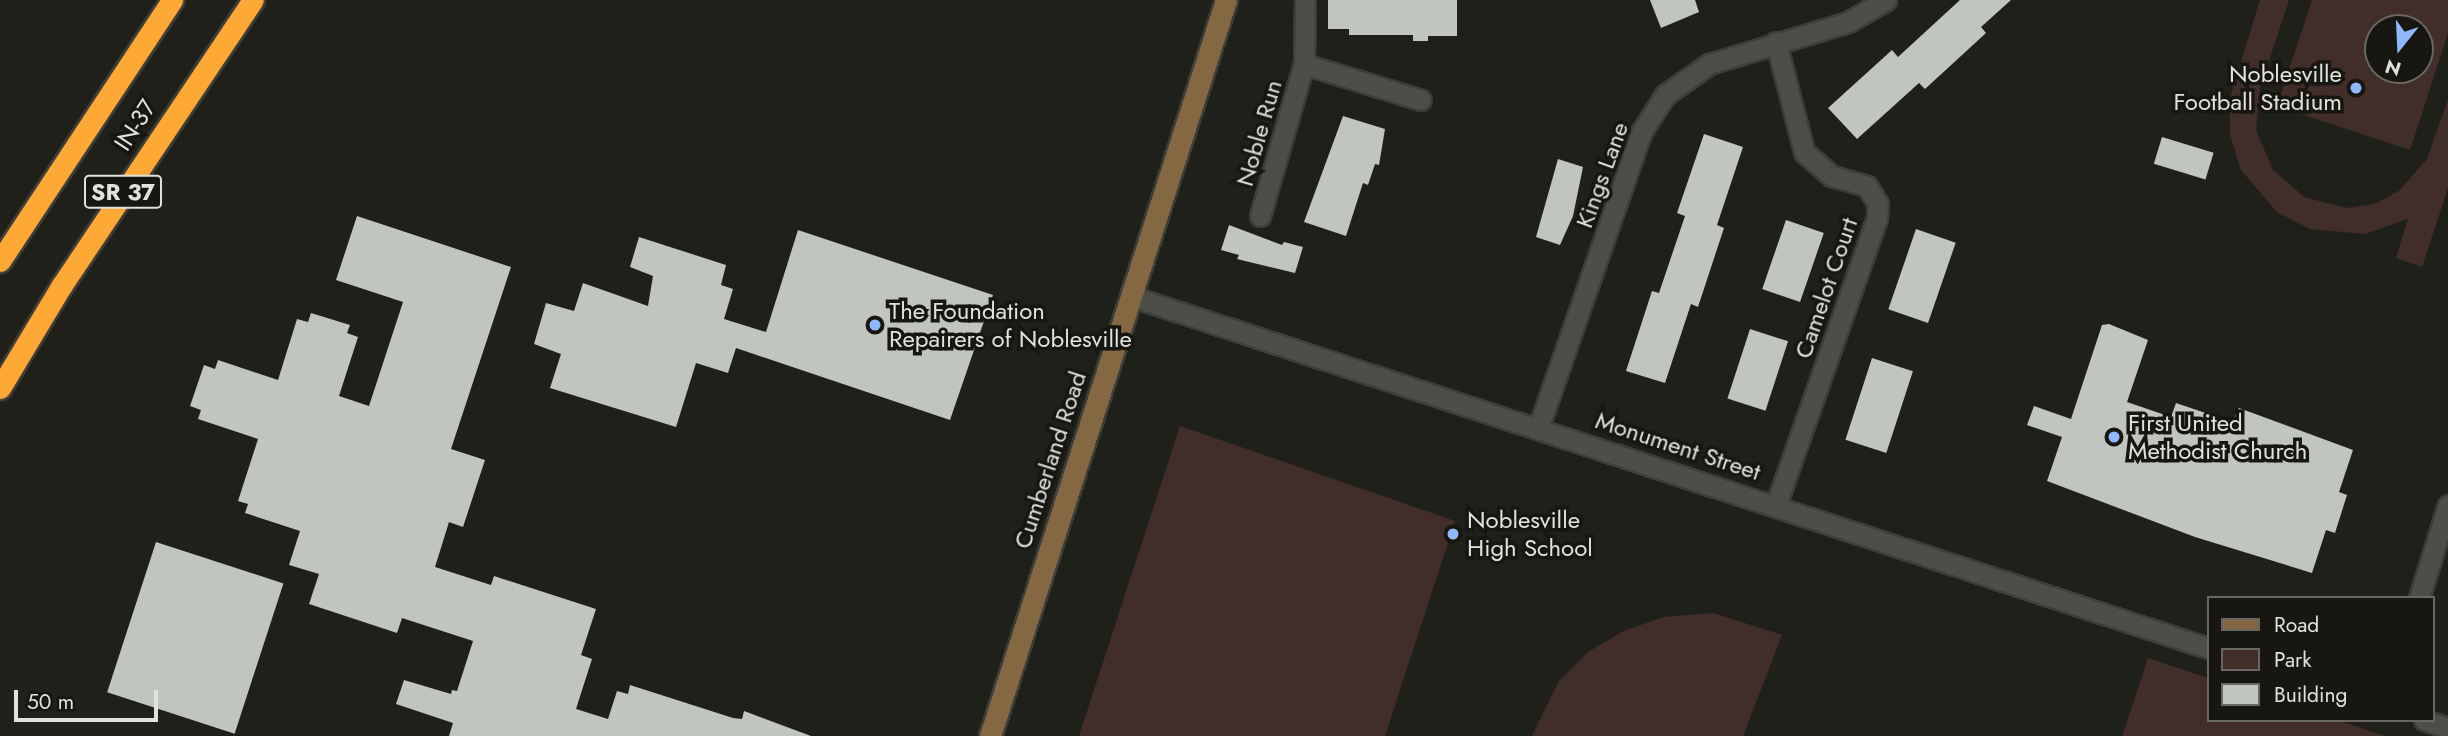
<!DOCTYPE html>
<html>
<head>
<meta charset="utf-8">
<style>
	body { margin:0 }
	#map { position:relative; width:2448px; height:736px; overflow:hidden; background:#20201a; font-family:Jost,sans-serif }
	div>[style] { position:absolute }
	.green>* { inset:0; background:#422e28 }
	.building>* { inset:0; background:#c1c5bf; transform-origin:0 0 }
	.roads { filter:drop-shadow(2px 0 #3e3d3a) drop-shadow(-2px 0 #3e3d3a) drop-shadow(0 2px #3e3d3a) drop-shadow(0 -2px #3e3d3a) }
	.street>* { height:19px; margin:-9.5px; padding:0 9.5px; transform-origin:9.5px; border-radius:9.5px; background:#4e4d48 }
	.secondary>* { height:21px; margin:-10.5px; padding:0 10.5px; transform-origin:10.5px; border-radius:10.5px; background:#836842 }
	.highway>* { height:21px; margin:-10.5px; padding:0 10.5px; transform-origin:10.5px; border-radius:10.5px; background:#fea835 }
	.dots>* { width:19px; height:19px; translate:-50% -50%; box-sizing:border-box; border:4px solid #171611; border-radius:50% }
	span { translate:-50% -50%; white-space:nowrap; text-align:center; line-height:1.15; -webkit-text-stroke:7px #171611; paint-order:stroke }
	.shield-label span { padding:2px 5px; background:#171611; border:2px solid; border-radius:5px; -webkit-text-stroke-width:0 }
	.shield-label { font-size:23px; color:#e1e1dd; font-weight:700 }
	.poi-label { font-size:24px; color:#e1e1dd }
	.right { translate:-100% -50%; text-align:right }
	.left { translate:0 -50%; text-align:left }
	.street-label { font-size:24px; color:#e1e1dd }
	.legend { position:absolute; left:2207px; top:596px; width:228px; height:126px; box-sizing:border-box; background:#171611; border:2px solid #686763; margin:0; padding:9px 12px; list-style:none; font-size:21px; color:#e1e1dd }
	.legend li { display:flex; align-items:center; gap:14px; height:35px }
	.legend b { width:35px; border:2px solid #686763 }
	.north { position:absolute; left:2364px; top:14px; width:70px; height:70px; box-sizing:border-box; background:#171611; border:2px solid #686763; border-radius:50%; rotate:198deg; font-size:19px; font-weight:700; line-height:28px; text-align:center; color:#e1e1dd }
	.north::after { content:''; display:block; margin:auto; width:24px; height:32px; background:#90b8fd; clip-path:polygon(50% 0,100% 100%,50% 72%,0 100%) }
	.scale { position:absolute; left:14px; top:690px; width:144px; height:32px; box-sizing:border-box; border:4px solid #e1e1dd; border-top:0; padding-left:9px; font-size:21px; line-height:24px; white-space:nowrap; color:#e1e1dd; -webkit-text-stroke:5px #171611; paint-order:stroke }
</style>
</head>
<body>
<div id="map">
	<div class="green">
		<i style="clip-path:polygon(2260px 0,2289px 0,2260px 88px,2256px 130px,2273px 170px,2304px 197px,2346px 208px,2374px 204px,2399px 191px,2427px 159px,2448px 100px,2448px 188px,2422px 267px,2396px 258px,2408px 219px,2365px 234px,2310px 229px,2277px 212px,2241px 170px,2230px 135px,2230px 98px)"></i>
		<i style="clip-path:polygon(evenodd,2312px 0,2448px 0,2448px 33px,2410px 150px,2277px 106px,2312px 0,2420px 28px,2420px 70px,2378px 70px,2378px 28px,2420px 28px)"></i>
		<i style="clip-path:polygon(1180px 426px,1455px 521px,1385px 736px,1079px 736px)"></i>
		<i style="clip-path:polygon(1713px 613px,1782px 635px,1743px 736px,1532px 736px,1559px 681px,1588px 652px,1624px 631px,1663px 617px)"></i>
		<i style="clip-path:polygon(2148px 658px,2208px 678px,2208px 720px,2337px 720px,2385px 736px,2122px 736px)"></i>
	</div>
	<div class="building">
		<i style="clip-path:polygon(1328px 0,1457px 0,1457px 36px,1428px 36px,1428px 41px,1413px 41px,1413px 35px,1349px 35px,1349px 29px,1328px 29px)"></i>
		<i style="clip-path:polygon(1650px 0,1695px 0,1699px 12px,1661px 28px)"></i>
		<i style="clip-path:polygon(1960px 0,2011px 0,1981px 27px,1986px 33px,1925px 89px,1919px 83px,1857px 139px,1828px 108px,1892px 50px,1898px 57px)"></i>
		<i style="clip-path:polygon(1343px 116px,1385px 129px,1379px 165px,1375px 164px,1368px 185px,1363px 183px,1346px 236px,1304px 222px)"></i>
		<i style="clip-path:polygon(1704px 134px,1743px 147px,1717px 225px,1724px 228px,1698px 307px,1691px 304px,1665px 383px,1626px 371px,1652px 291px,1659px 293px,1685px 216px,1677px 213px)"></i>
		<i style="left:2162px;top:137px;width:54px;height:28px;rotate:17deg"></i>
		<i style="clip-path:polygon(1558px 159px,1583px 167px,1573px 216px,1560px 245px,1536px 237px)"></i>
		<i style="clip-path:polygon(357px 216px,511px 267px,451px 449px,485px 460px,463px 527px,449px 522px,435px 567px,491px 585px,494px 576px,596px 609px,581px 655px,592px 659px,576px 709px,608px 719px,617px 691px,628px 694px,630px 685px,733px 718px,742px 719px,744px 711px,811px 736px,449px 736px,453px 723px,396px 704px,404px 680px,451px 694px,452px 690px,457px 691px,473px 641px,402px 618px,397px 633px,309px 604px,319px 574px,289px 565px,300px 531px,245px 513px,248px 504px,238px 501px,258px 439px,198px 419px,201px 410px,190px 406px,204px 365px,215px 369px,218px 360px,278px 380px,297px 319px,308px 322px,311px 313px,350px 325px,347px 333px,358px 337px,339px 396px,369px 406px,403px 302px,336px 280px)"></i>
		<i style="left:1786px;top:220px;width:40px;height:73px;rotate:19deg"></i>
		<i style="clip-path:polygon(1229px 225px,1282px 245px,1284px 242px,1303px 247px,1295px 273px,1237px 259px,1239px 255px,1221px 250px)"></i>
		<i style="left:1916px;top:229px;width:42px;height:85px;rotate:19deg"></i>
		<i style="clip-path:polygon(798px 230px,993px 295px,950px 420px,736px 348px,728px 373px,696px 363px,676px 427px,550px 388px,561px 354px,534px 344px,546px 303px,574px 311px,583px 283px,648px 306px,653px 276px,630px 267px,639px 237px,726px 265px,721px 285px,733px 289px,724px 319px,766px 332px)"></i>
		<i style="clip-path:polygon(2109px 324px,2148px 340px,2127px 402px,2171px 417px,2176px 403px,2232px 422px,2239px 408px,2353px 450px,2339px 492px,2347px 495px,2335px 533px,2326px 530px,2312px 573px,2195px 537px,2047px 481px,2062px 437px,2027px 425px,2034px 406px,2071px 419px,2102px 325px)"></i>
		<i style="left:1750px;top:329px;width:40px;height:73px;rotate:18deg"></i>
		<i style="left:1872px;top:358px;width:43px;height:86px;rotate:18deg"></i>
		<i style="left:156px;top:542px;width:134px;height:158px;rotate:18deg"></i>
	</div>
	<div class="roads">
		<div class="street">
			<i style="left:1776px;top:42px;width:114px;rotate:75.7deg"></i>
			<i style="left:1804px;top:152px;width:37px;rotate:41deg"></i>
			<i style="left:1832px;top:176px;width:36px;rotate:16deg"></i>
			<i style="left:1867px;top:186px;width:21px;rotate:59deg"></i>
			<i style="left:1878px;top:204px;width:14px;rotate:94deg"></i>
			<i style="left:1877px;top:218px;width:304px;rotate:109.4deg"></i>
			<i style="left:1304px;top:64px;width:122px;rotate:17.1deg"></i>
			<i style="left:1260px;top:216px;width:158px;rotate:-73.9deg"></i>
			<i style="left:1304px;top:64px;width:64px;rotate:-89.1deg"></i>
			<i style="left:1130px;top:296px;width:1134px;rotate:18.08deg"></i>
			<i style="left:1539px;top:426px;width:312px;rotate:-70.8deg"></i>
			<i style="left:1642px;top:131px;width:43px;rotate:-57.4deg"></i>
			<i style="left:1665px;top:95px;width:54px;rotate:-35.2deg"></i>
			<i style="left:1709px;top:64px;width:145px;rotate:-16.8deg"></i>
			<i style="left:1848px;top:22px;width:44px;rotate:-30.1deg"></i>
			<i style="left:2419px;top:598px;width:97px;rotate:-72.7deg"></i>
			<i style="left:2424px;top:720px;width:25px;rotate:18deg"></i>
		</div>
		<div class="secondary">
			<i style="left:990px;top:736px;width:773px;rotate:-72.22deg"></i>
		</div>
		<div class="highway">
			<i style="left:0;top:261px;width:313px;rotate:-56.6deg"></i>
			<i style="left:0;top:388px;width:120px;rotate:-59deg"></i>
			<i style="left:62px;top:285px;width:343px;rotate:-56.2deg"></i>
		</div>
	</div>
	<div class="dots">
		<i style="left:2356px;top:88px;background:#90b8fd"></i>
		<i style="left:875px;top:325px;background:#90b8fd"></i>
		<i style="left:2114px;top:437px;background:#90b8fd"></i>
		<i style="left:1453px;top:534px;background:#90b8fd"></i>
	</div>
	<div class="shield-label">
		<span style="left:123px;top:192px">SR 37</span>
	</div>
	<div class="poi-label">
		<span class="right" style="left:2342px;top:88px">Noblesville<br>Football Stadium</span>
		<span class="left" style="left:889px;top:325px">The Foundation<br>Repairers of Noblesville</span>
		<span class="left" style="left:2128px;top:437px">First United<br>Methodist Church</span>
		<span class="left" style="left:1467px;top:534px">Noblesville<br>High School</span>
	</div>
	<div class="street-label">
		<span style="left:135px;top:125px;rotate:-57deg">IN-37</span>
		<span style="left:1259px;top:133px;rotate:-74deg">Noble Run</span>
		<span style="left:1602px;top:175px;rotate:-70deg">Kings Lane</span>
		<span style="left:1826px;top:288px;rotate:-71deg">Camelot Court</span>
		<span style="left:1678px;top:446px;rotate:18deg">Monument Street</span>
		<span style="left:1050px;top:460px;rotate:-72deg">Cumberland Road</span>
	</div>
	<ul class="legend">
	<li><b style="height:9px;background:#836842"></b>Road</li>
	<li><b style="height:19px;background:#422e28"></b>Park</li>
	<li><b style="height:19px;background:#c1c5bf"></b>Building</li>
	</ul>
	<div class="north">N</div>
	<div class="scale">50 m</div>
</div>
</body>
</html>
